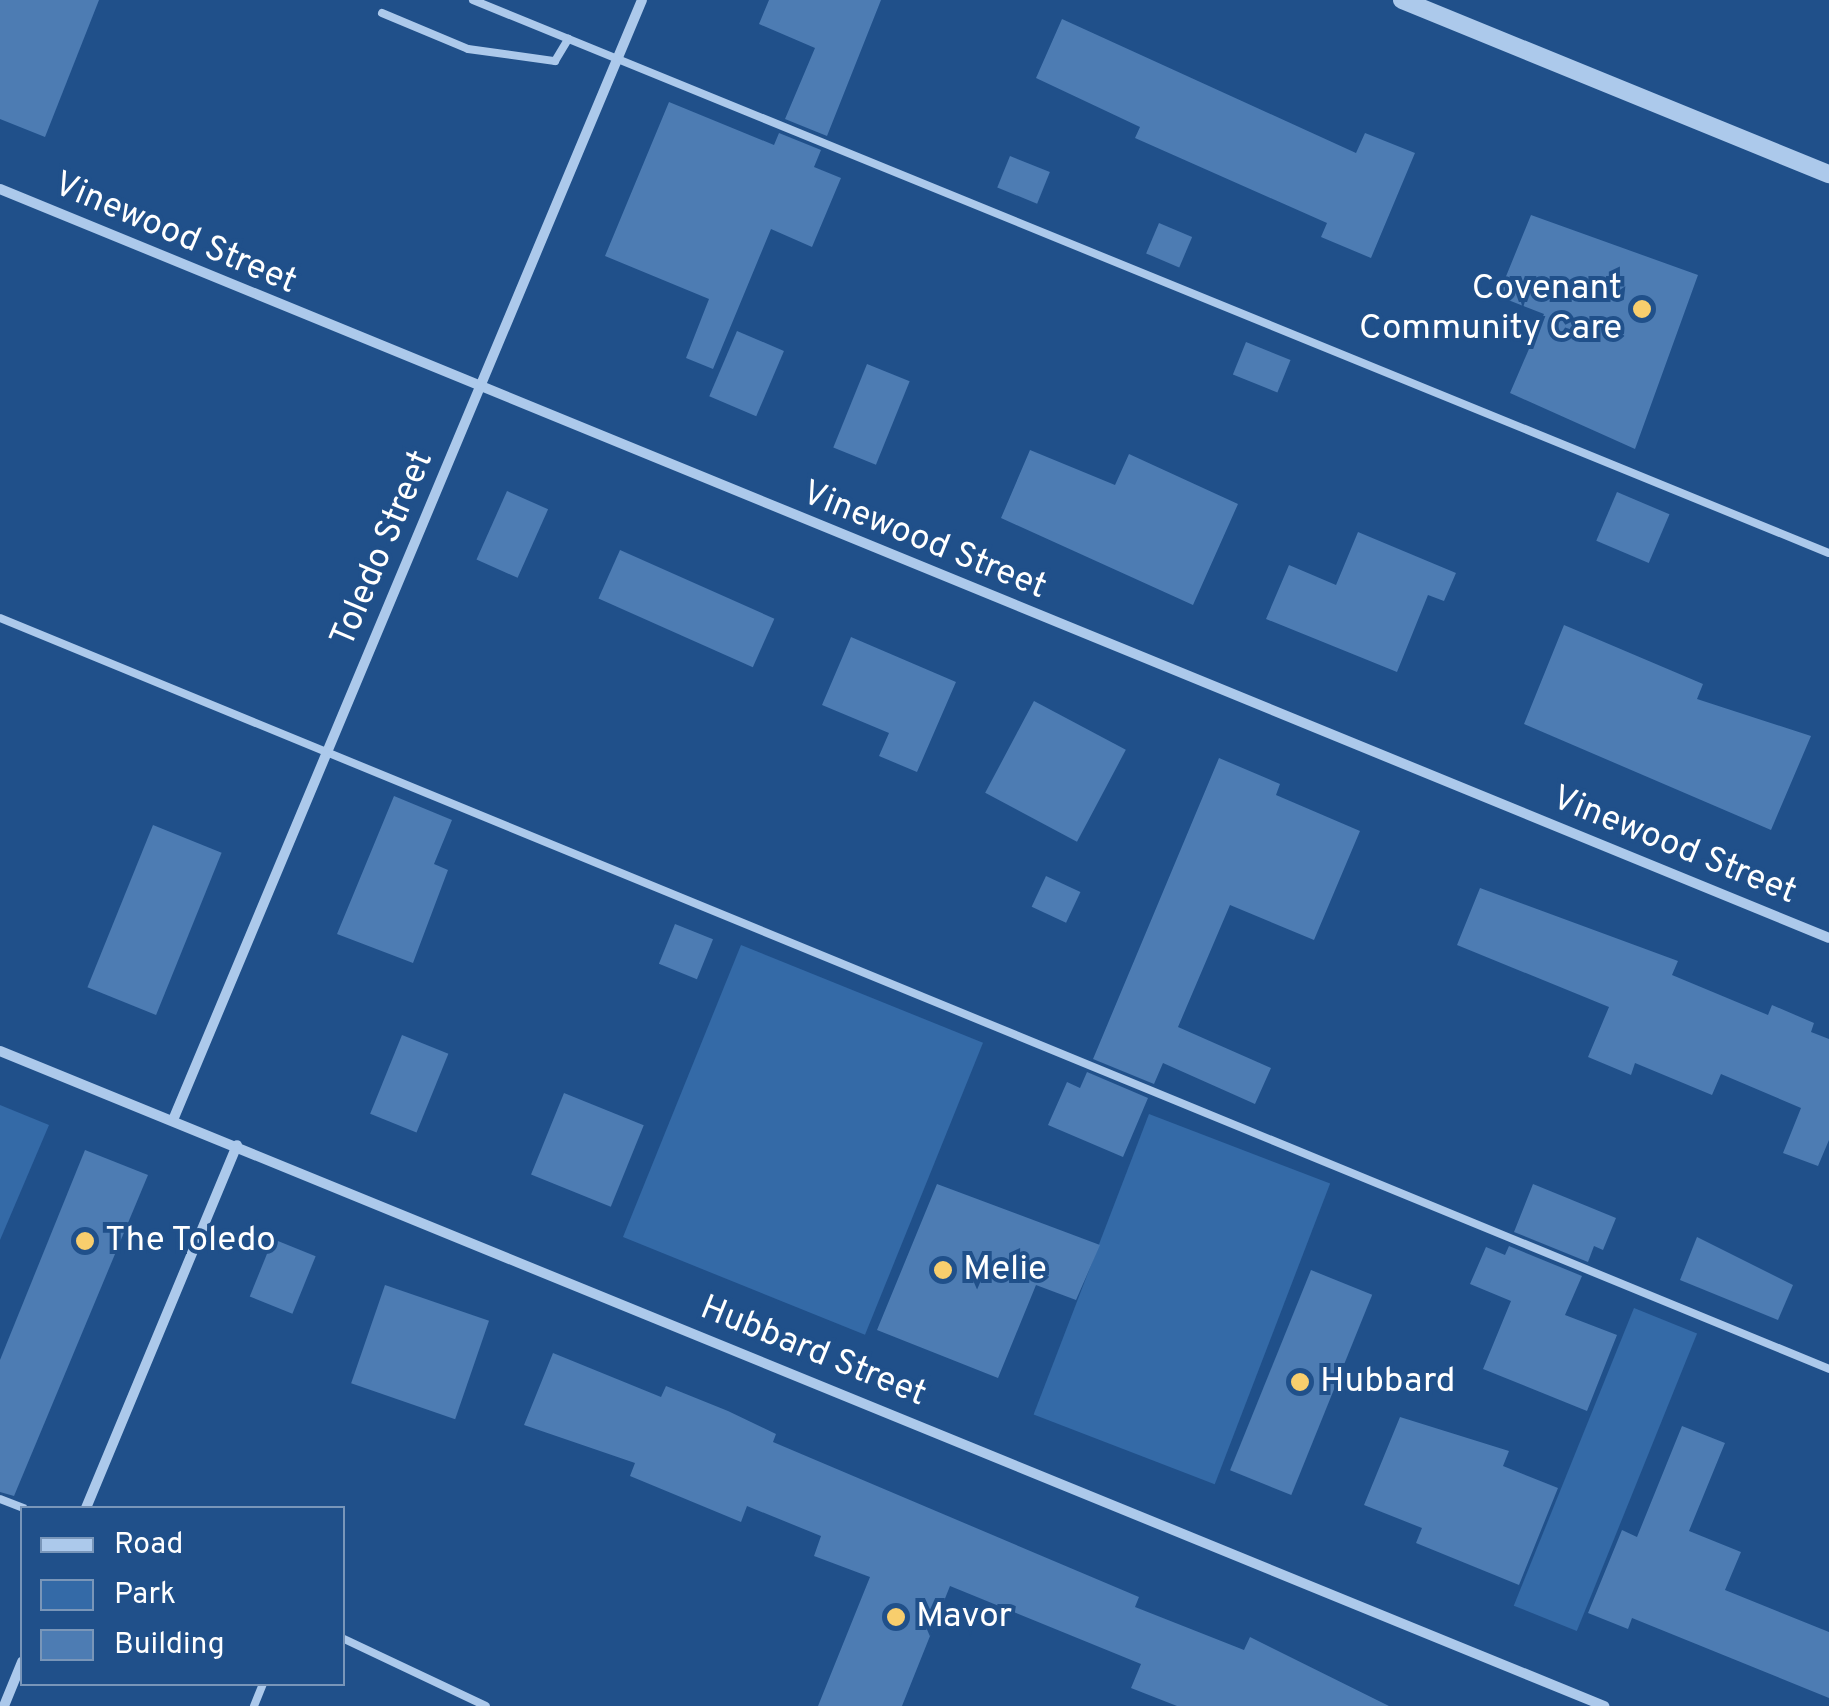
<!DOCTYPE html>
<html>
<head>
<meta charset="utf-8">
<style>
	body { margin:0 }
	#map { position:relative; width:1829px; height:1706px; overflow:hidden; background:#20508a; font-family:Overpass,sans-serif }
	div>[style] { position:absolute }
	.green>* { inset:0; background:#346aa7; transform-origin:0 0 }
	.building>* { inset:0; background:#4d7cb3; transform-origin:0 0 }
	.service>* { height:8px; margin:-4px; padding:0 4px; transform-origin:4px; border-radius:4px; background:#acc9eb }
	.minor>* { height:10px; margin:-5px; padding:0 5px; transform-origin:5px; border-radius:5px; background:#acc9eb }
	.tertiary>* { height:18px; margin:-9px; padding:0 9px; transform-origin:9px; border-radius:9px; background:#acc9eb }
	.dots>* { width:28px; height:28px; translate:-50% -50%; box-sizing:border-box; border:5px solid #20508a; border-radius:50% }
	span { translate:-50% -50%; white-space:nowrap; text-align:center; line-height:1.15; -webkit-text-stroke:8px #20508a; paint-order:stroke }
	.street-label { font-size:35px; color:#fff }
	.poi-label { font-size:35px; color:#fff }
	.right { translate:-100% -50%; text-align:right }
	.left { translate:0 -50%; text-align:left }
	.legend { position:absolute; left:20px; top:1506px; width:325px; height:180px; box-sizing:border-box; background:#20508a; border:2px solid #7996b9; margin:0; padding:12px 18px; list-style:none; font-size:30px; color:#fff }
	.legend li { display:flex; align-items:center; gap:20px; height:50px }
	.legend b { width:50px; border:2px solid #7996b9 }
</style>
</head>
<body>
<div id="map">
	<div class="green">
		<i style="left:741px;top:945px;width:261px;height:315px;rotate:22deg"></i>
		<i style="clip-path:polygon(0 1105px,49px 1125px,0 1240px)"></i>
		<i style="left:1149px;top:1114px;width:194px;height:322px;rotate:21deg"></i>
		<i style="left:1634px;top:1308px;width:68px;height:321px;rotate:22deg"></i>
	</div>
	<div class="building">
		<i style="clip-path:polygon(0 0,99px 0,45px 137px,0 119px)"></i>
		<i style="clip-path:polygon(769px 0,881px 0,827px 136px,785px 119px,815px 48px,759px 24px)"></i>
		<i style="clip-path:polygon(1062px 19px,1356px 153px,1365px 133px,1415px 153px,1371px 258px,1321px 237px,1327px 223px,1135px 138px,1140px 127px,1036px 78px)"></i>
		<i style="clip-path:polygon(669px 102px,774px 145px,779px 133px,821px 150px,814px 167px,841px 178px,812px 247px,771px 229px,713px 369px,686px 358px,709px 299px,605px 256px)"></i>
		<i style="left:1010px;top:156px;width:43px;height:34px;rotate:22deg"></i>
		<i style="clip-path:polygon(1531px 215px,1698px 275px,1635px 449px,1510px 393px,1544px 314px,1498px 296px)"></i>
		<i style="left:1159px;top:223px;width:36px;height:33px;rotate:23deg"></i>
		<i style="left:737px;top:331px;width:51px;height:71px;rotate:23deg"></i>
		<i style="left:1246px;top:342px;width:48px;height:35px;rotate:22deg"></i>
		<i style="left:867px;top:364px;width:46px;height:90px;rotate:22deg"></i>
		<i style="clip-path:polygon(1030px 450px,1115px 485px,1129px 454px,1238px 504px,1193px 605px,1001px 518px)"></i>
		<i style="left:507px;top:491px;width:45px;height:75px;rotate:24deg"></i>
		<i style="left:1617px;top:492px;width:57px;height:53px;rotate:23deg"></i>
		<i style="clip-path:polygon(1358px 532px,1456px 573px,1444px 601px,1428px 595px,1397px 672px,1266px 619px,1289px 565px,1336px 585px)"></i>
		<i style="left:620px;top:550px;width:169px;height:53px;rotate:24deg"></i>
		<i style="clip-path:polygon(1564px 625px,1703px 684px,1697px 699px,1811px 736px,1771px 830px,1524px 724px)"></i>
		<i style="clip-path:polygon(851px 637px,956px 682px,917px 772px,879px 756px,889px 733px,822px 705px)"></i>
		<i style="left:1034px;top:701px;width:104px;height:104px;rotate:28deg"></i>
		<i style="clip-path:polygon(1219px 758px,1280px 784px,1276px 795px,1360px 831px,1314px 940px,1230px 905px,1178px 1027px,1271px 1068px,1255px 1104px,1163px 1063px,1154px 1084px,1093px 1059px)"></i>
		<i style="clip-path:polygon(394px 796px,452px 820px,434px 864px,448px 870px,413px 963px,337px 934px)"></i>
		<i style="left:153px;top:825px;width:74px;height:175px;rotate:22deg"></i>
		<i style="left:1046px;top:876px;width:38px;height:34px;rotate:25deg"></i>
		<i style="clip-path:polygon(1480px 888px,1678px 961px,1672px 975px,1768px 1015px,1772px 1005px,1814px 1023px,1811px 1032px,1829px 1039px,1829px 1140px,1818px 1166px,1783px 1153px,1801px 1108px,1721px 1074px,1712px 1095px,1635px 1063px,1631px 1075px,1588px 1057px,1609px 1007px,1457px 945px)"></i>
		<i style="left:675px;top:924px;width:41px;height:43px;rotate:22deg"></i>
		<i style="left:402px;top:1035px;width:50px;height:85px;rotate:22deg"></i>
		<i style="clip-path:polygon(1087px 1072px,1148px 1098px,1123px 1157px,1048px 1125px,1067px 1082px,1080px 1088px)"></i>
		<i style="left:564px;top:1093px;width:86px;height:88px;rotate:22deg"></i>
		<i style="clip-path:polygon(85px 1150px,148px 1175px,14px 1496px,0 1492px,0 1360px)"></i>
		<i style="clip-path:polygon(937px 1184px,1100px 1245px,1076px 1300px,1036px 1285px,998px 1378px,877px 1330px)"></i>
		<i style="clip-path:polygon(1533px 1184px,1616px 1218px,1603px 1250px,1594px 1246px,1588px 1262px,1514px 1232px)"></i>
		<i style="clip-path:polygon(1697px 1237px,1793px 1285px,1778px 1320px,1680px 1280px)"></i>
		<i style="left:273px;top:1239px;width:46px;height:62px;rotate:22deg"></i>
		<i style="clip-path:polygon(1509px 1246px,1582px 1276px,1565px 1315px,1617px 1335px,1587px 1411px,1483px 1369px,1511px 1301px,1470px 1284px,1486px 1247px,1505px 1255px)"></i>
		<i style="left:1311px;top:1270px;width:66px;height:216px;rotate:22deg"></i>
		<i style="left:385px;top:1285px;width:110px;height:104px;rotate:19deg"></i>
		<i style="clip-path:polygon(553px 1353px,661px 1397px,666px 1386px,728px 1411px,776px 1434px,773px 1442px,1139px 1597px,1135px 1607px,1244px 1650px,1250px 1637px,1389px 1706px,1177px 1706px,1131px 1688px,1141px 1664px,950px 1586px,902px 1706px,818px 1706px,870px 1577px,814px 1556px,821px 1536px,747px 1506px,741px 1522px,630px 1476px,635px 1463px,524px 1425px)"></i>
		<i style="clip-path:polygon(1400px 1417px,1509px 1451px,1503px 1466px,1558px 1488px,1519px 1585px,1416px 1543px,1422px 1528px,1364px 1505px)"></i>
		<i style="clip-path:polygon(1682px 1426px,1725px 1443px,1689px 1531px,1741px 1552px,1725px 1590px,1829px 1632px,1829px 1698px,1632px 1618px,1628px 1629px,1588px 1613px,1622px 1530px,1637px 1537px)"></i>
	</div>
	<div class="service">
		<i style="left:473px;top:0;width:1464px;rotate:22.19deg"></i>
		<i style="left:382px;top:13px;width:93px;rotate:22.7deg"></i>
		<i style="left:468px;top:49px;width:88px;rotate:7.9deg"></i>
		<i style="left:555px;top:61px;width:26px;rotate:-59deg"></i>
		<i style="left:0;top:618px;width:1977px;rotate:22.32deg"></i>
		<i style="left:0;top:1499px;width:25px;rotate:21deg"></i>
		<i style="left:342px;top:1638px;width:159px;rotate:25.3deg"></i>
		<i style="left:254px;top:1706px;width:24px;rotate:-68deg"></i>
	</div>
	<div class="minor">
		<i style="left:0;top:189px;width:1976px;rotate:22.27deg"></i>
		<i style="left:0;top:1051px;width:1733px;rotate:22.21deg"></i>
		<i style="left:173px;top:1120px;width:1214px;rotate:-67.28deg"></i>
		<i style="left:86px;top:1508px;width:393px;rotate:-67.4deg"></i>
		<i style="left:4px;top:1706px;width:48px;rotate:-67.8deg"></i>
	</div>
	<div class="tertiary">
		<i style="left:1402px;top:0;width:461px;rotate:22.2deg"></i>
	</div>
	<div class="dots">
		<i style="left:1642px;top:309px;background:#f8ce6d"></i>
		<i style="left:85px;top:1241px;background:#f8ce6d"></i>
		<i style="left:943px;top:1270px;background:#f8ce6d"></i>
		<i style="left:1300px;top:1382px;background:#f8ce6d"></i>
		<i style="left:896px;top:1617px;background:#f8ce6d"></i>
	</div>
	<div class="street-label">
		<span style="left:175px;top:234px;rotate:23deg">Vinewood Street</span>
		<span style="left:924px;top:541px;rotate:22deg">Vinewood Street</span>
		<span style="left:383px;top:549px;rotate:-67deg">Toledo Street</span>
		<span style="left:1674px;top:846px;rotate:22deg">Vinewood Street</span>
		<span style="left:813px;top:1352px;rotate:22deg">Hubbard Street</span>
	</div>
	<div class="poi-label">
		<span class="right" style="left:1622px;top:309px">Covenant<br>Community Care</span>
		<span class="left" style="left:105px;top:1241px">The Toledo</span>
		<span class="left" style="left:963px;top:1270px">Melie</span>
		<span class="left" style="left:1320px;top:1382px">Hubbard</span>
		<span class="left" style="left:916px;top:1617px">Mavor</span>
	</div>
	<ul class="legend">
	<li><b style="height:12px;background:#acc9eb"></b>Road</li>
	<li><b style="height:28px;background:#346aa7"></b>Park</li>
	<li><b style="height:28px;background:#4d7cb3"></b>Building</li>
	</ul>
</div>
</body>
</html>
